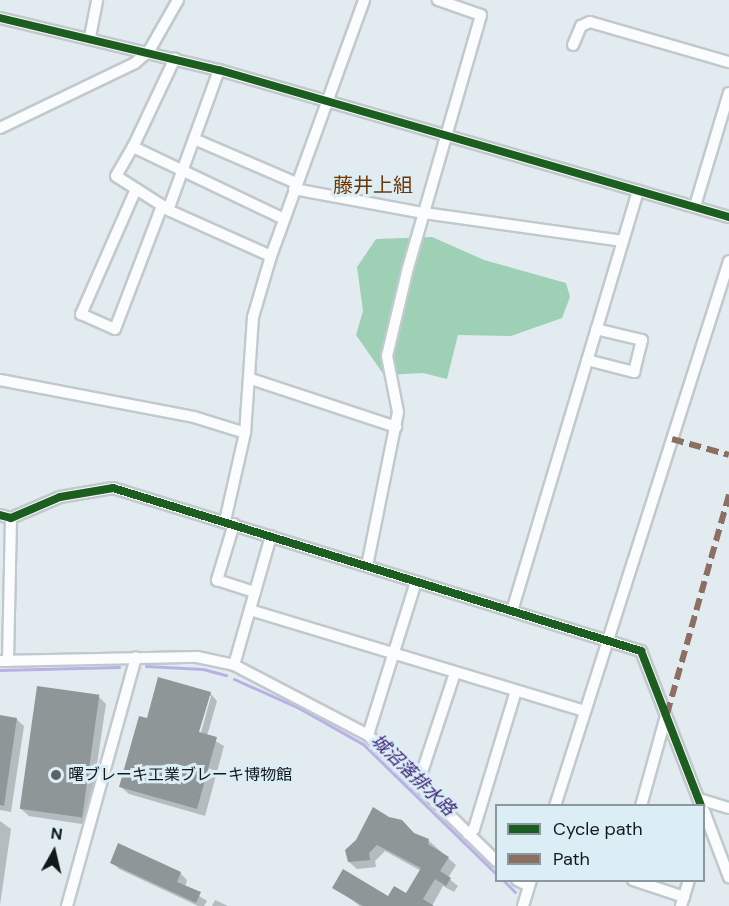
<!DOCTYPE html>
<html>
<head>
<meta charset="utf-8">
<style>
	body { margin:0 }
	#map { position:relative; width:729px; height:906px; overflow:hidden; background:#e2ebef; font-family:"DM Sans","Noto Sans JP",sans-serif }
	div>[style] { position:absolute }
	.forest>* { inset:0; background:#9ed0b6 }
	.shadow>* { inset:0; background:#0003 }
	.stream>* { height:3px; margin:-1.5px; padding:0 1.5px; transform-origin:1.5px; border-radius:1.5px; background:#b8b1e7 }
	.building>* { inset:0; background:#8f9698; transform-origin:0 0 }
	.roads { filter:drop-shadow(2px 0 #c1c9cc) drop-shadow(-2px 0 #c1c9cc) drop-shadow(0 2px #c1c9cc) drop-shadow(0 -2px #c1c9cc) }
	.minor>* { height:10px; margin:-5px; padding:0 5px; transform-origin:5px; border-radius:5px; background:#fbfcfd }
	.quiet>* { height:6px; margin-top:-3px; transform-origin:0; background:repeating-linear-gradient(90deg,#8d6e63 0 12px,transparent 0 18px) }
	.cycleway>* { height:8px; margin:-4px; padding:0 4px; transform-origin:4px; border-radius:4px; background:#1b5e20 }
	.dots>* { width:16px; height:16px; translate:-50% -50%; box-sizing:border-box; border:3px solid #dceef5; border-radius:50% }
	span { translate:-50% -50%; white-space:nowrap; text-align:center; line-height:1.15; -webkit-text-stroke:6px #dceef5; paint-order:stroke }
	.poi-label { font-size:16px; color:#12181b }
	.left { translate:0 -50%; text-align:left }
	.water-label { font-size:18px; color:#3c2177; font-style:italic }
	.quarter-label { font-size:20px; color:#713703 }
	.legend { position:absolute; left:495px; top:804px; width:210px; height:78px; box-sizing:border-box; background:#dceef5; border:2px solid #8b989e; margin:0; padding:8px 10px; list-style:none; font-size:18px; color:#12181b }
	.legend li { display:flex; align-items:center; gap:12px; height:30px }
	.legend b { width:30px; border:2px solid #8b989e }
	.north { position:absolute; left:24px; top:822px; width:60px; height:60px; -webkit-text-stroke:4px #dceef5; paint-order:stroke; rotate:8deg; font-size:16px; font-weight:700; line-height:24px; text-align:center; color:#12181b }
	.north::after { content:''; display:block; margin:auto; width:21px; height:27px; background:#12181b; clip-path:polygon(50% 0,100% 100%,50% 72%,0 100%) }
</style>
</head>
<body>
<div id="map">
	<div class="forest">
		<i style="clip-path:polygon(432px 237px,484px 260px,566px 283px,570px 297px,562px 318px,511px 336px,458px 335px,447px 379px,423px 373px,384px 375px,356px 335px,363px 311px,357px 267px,376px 239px)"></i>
	</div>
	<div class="shadow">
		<i style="clip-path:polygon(evenodd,210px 693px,217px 701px,207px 736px,224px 746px,205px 816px,129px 794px,121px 787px,210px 693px,208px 696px,211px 696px,199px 740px,196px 739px,208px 696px)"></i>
		<i style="clip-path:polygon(98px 696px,106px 704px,88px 825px,29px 816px,21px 809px)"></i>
		<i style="clip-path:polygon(0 717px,16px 719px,24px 726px,11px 812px,0 810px)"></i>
		<i style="clip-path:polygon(0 821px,11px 829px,0 905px)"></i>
		<i style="clip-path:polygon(414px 835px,428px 840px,456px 865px,448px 878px,458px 886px,454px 892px,443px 886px,432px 906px,360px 906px,334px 887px,388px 898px,406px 896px,421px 871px,385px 851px,375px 861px,376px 867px,357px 869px,349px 862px,347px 850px)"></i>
		<i style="clip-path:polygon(112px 862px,180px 873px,187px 880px,185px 887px,207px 901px,204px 906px,198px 906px,119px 869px)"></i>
		<i style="clip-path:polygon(215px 900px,228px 906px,212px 906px)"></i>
	</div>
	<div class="stream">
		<i style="left:146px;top:666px;width:57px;rotate:3deg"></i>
		<i style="left:203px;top:669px;width:24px;rotate:15deg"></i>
		<i style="left:0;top:670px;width:119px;rotate:-1.4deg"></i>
		<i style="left:234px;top:679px;width:71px;rotate:24deg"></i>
		<i style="left:299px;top:708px;width:73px;rotate:29.4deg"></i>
		<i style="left:363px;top:744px;width:186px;rotate:44.3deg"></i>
		<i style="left:503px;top:880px;width:17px;rotate:45deg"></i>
	</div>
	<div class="building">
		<i style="clip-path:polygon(158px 677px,211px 692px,199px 732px,217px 737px,197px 809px,119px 787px,139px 716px,147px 718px)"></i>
		<i style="left:37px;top:686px;width:63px;height:124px;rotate:8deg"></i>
		<i style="clip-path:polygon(0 715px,17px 718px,4px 806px,0 805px)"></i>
		<i style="clip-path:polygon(373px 807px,389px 817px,402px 820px,414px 833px,429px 839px,428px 844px,449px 857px,440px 871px,451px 878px,446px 886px,435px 879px,423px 899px,434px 906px,363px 906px,332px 888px,343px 869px,388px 896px,394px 886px,406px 893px,421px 868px,377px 845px,369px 853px,370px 860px,348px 862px,345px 850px,356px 840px)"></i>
		<i style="clip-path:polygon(118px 843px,181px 872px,177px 882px,201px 892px,196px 903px,110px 863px)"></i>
	</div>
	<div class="roads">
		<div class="minor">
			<i style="left:0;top:18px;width:225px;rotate:13.4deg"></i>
			<i style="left:219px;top:70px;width:531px;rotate:16.08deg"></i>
			<i style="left:90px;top:37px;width:38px;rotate:-79deg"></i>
			<i style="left:573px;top:45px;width:21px;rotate:-67deg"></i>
			<i style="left:581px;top:26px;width:10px;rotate:-24deg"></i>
			<i style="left:590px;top:22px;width:145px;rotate:16.1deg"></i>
			<i style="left:219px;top:70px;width:149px;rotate:110deg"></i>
			<i style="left:168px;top:210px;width:113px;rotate:24.1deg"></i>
			<i style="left:271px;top:256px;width:64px;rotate:106.4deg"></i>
			<i style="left:253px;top:317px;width:116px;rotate:93.9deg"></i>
			<i style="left:245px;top:433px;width:90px;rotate:102.8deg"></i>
			<i style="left:0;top:128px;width:150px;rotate:-25.7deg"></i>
			<i style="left:135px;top:63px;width:18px;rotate:-41deg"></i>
			<i style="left:149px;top:51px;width:59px;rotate:-60.4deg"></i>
			<i style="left:194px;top:139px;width:111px;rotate:23.3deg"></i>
			<i style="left:133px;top:147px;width:98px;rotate:-64.7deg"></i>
			<i style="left:136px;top:189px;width:137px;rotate:113.7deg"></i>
			<i style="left:81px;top:314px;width:37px;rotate:24deg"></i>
			<i style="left:115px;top:329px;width:132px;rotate:-69.1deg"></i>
			<i style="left:294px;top:189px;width:132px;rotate:10.5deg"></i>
			<i style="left:424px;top:213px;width:201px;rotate:8deg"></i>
			<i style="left:695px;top:206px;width:118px;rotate:-73.3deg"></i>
			<i style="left:166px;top:208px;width:59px;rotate:-147.4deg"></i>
			<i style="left:116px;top:176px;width:34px;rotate:-60deg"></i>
			<i style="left:133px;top:147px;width:167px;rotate:25.5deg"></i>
			<i style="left:271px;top:256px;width:272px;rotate:-70deg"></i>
			<i style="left:587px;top:360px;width:49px;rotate:14.3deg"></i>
			<i style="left:634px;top:372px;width:33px;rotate:-76deg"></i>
			<i style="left:642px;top:340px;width:47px;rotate:-166.6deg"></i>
			<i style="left:251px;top:379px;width:153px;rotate:18.3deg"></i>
			<i style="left:0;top:380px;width:197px;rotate:10.8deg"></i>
			<i style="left:194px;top:417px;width:53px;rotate:17.4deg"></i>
			<i style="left:0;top:515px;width:11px;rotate:15deg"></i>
			<i style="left:11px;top:518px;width:53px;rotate:-23.2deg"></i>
			<i style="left:60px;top:497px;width:54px;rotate:-9.6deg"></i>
			<i style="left:113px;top:488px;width:553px;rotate:17.16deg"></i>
			<i style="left:641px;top:651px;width:166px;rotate:68.8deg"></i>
			<i style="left:234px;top:524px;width:59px;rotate:106.9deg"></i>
			<i style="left:217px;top:580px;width:40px;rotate:18deg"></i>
			<i style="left:367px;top:566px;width:157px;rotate:-78.6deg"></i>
			<i style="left:398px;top:412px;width:57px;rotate:-101.1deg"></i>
			<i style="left:387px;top:356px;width:90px;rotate:-76.6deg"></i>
			<i style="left:408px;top:268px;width:263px;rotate:-73.9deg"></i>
			<i style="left:481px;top:15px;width:46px;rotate:-160.8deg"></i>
			<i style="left:250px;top:610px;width:350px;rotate:16.8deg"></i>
			<i style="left:512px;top:611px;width:439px;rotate:-73.3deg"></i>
			<i style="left:0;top:661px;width:197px;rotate:-1.2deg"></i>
			<i style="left:197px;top:657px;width:38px;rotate:12deg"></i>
			<i style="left:234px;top:665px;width:151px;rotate:27.6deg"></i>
			<i style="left:368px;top:735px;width:180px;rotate:44.5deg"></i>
			<i style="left:8px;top:661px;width:143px;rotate:-88.8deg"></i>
			<i style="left:234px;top:665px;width:134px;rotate:-74deg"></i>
			<i style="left:368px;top:735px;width:160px;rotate:-72.6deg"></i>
			<i style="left:418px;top:784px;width:117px;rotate:-71.6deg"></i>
			<i style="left:699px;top:799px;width:31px;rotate:17deg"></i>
			<i style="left:555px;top:806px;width:572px;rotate:-72.29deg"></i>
			<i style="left:641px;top:806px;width:93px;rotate:-74.5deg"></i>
			<i style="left:704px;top:811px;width:71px;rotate:69.3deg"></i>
			<i style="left:468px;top:834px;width:8px;rotate:-40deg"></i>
			<i style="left:474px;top:829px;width:144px;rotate:-73.1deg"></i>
			<i style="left:517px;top:880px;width:13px;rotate:27deg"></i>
			<i style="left:633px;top:880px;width:54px;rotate:18.4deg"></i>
			<i style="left:67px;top:906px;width:258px;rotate:-74.5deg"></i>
			<i style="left:523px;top:906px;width:27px;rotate:-73deg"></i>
			<i style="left:681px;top:906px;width:27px;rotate:-73deg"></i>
		</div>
	</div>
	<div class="quiet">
		<i style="left:672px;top:439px;width:59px;rotate:15.7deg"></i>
		<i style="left:667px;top:714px;width:228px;rotate:-74.2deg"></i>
	</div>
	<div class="cycleway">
		<i style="left:0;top:18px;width:225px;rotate:13.4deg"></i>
		<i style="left:219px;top:70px;width:531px;rotate:16.08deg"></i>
		<i style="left:0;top:515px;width:11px;rotate:15deg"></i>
		<i style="left:11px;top:518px;width:53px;rotate:-23.2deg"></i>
		<i style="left:60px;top:497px;width:54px;rotate:-9.6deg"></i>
		<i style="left:113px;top:488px;width:553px;rotate:17.16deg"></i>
		<i style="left:641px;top:651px;width:166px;rotate:68.8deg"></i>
	</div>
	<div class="dots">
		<i style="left:56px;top:775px;background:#5b6265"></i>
	</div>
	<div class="poi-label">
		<span class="left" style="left:68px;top:775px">曙ブレーキ工業ブレーキ博物館</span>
	</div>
	<div class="water-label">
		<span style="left:413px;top:775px;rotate:44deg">城沼落排水路</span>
	</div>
	<div class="quarter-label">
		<span style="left:373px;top:185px">藤井上組</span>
	</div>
	<ul class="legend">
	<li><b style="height:8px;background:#1b5e20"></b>Cycle path</li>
	<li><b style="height:8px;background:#8d6e63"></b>Path</li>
	</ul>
	<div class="north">N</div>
</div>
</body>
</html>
